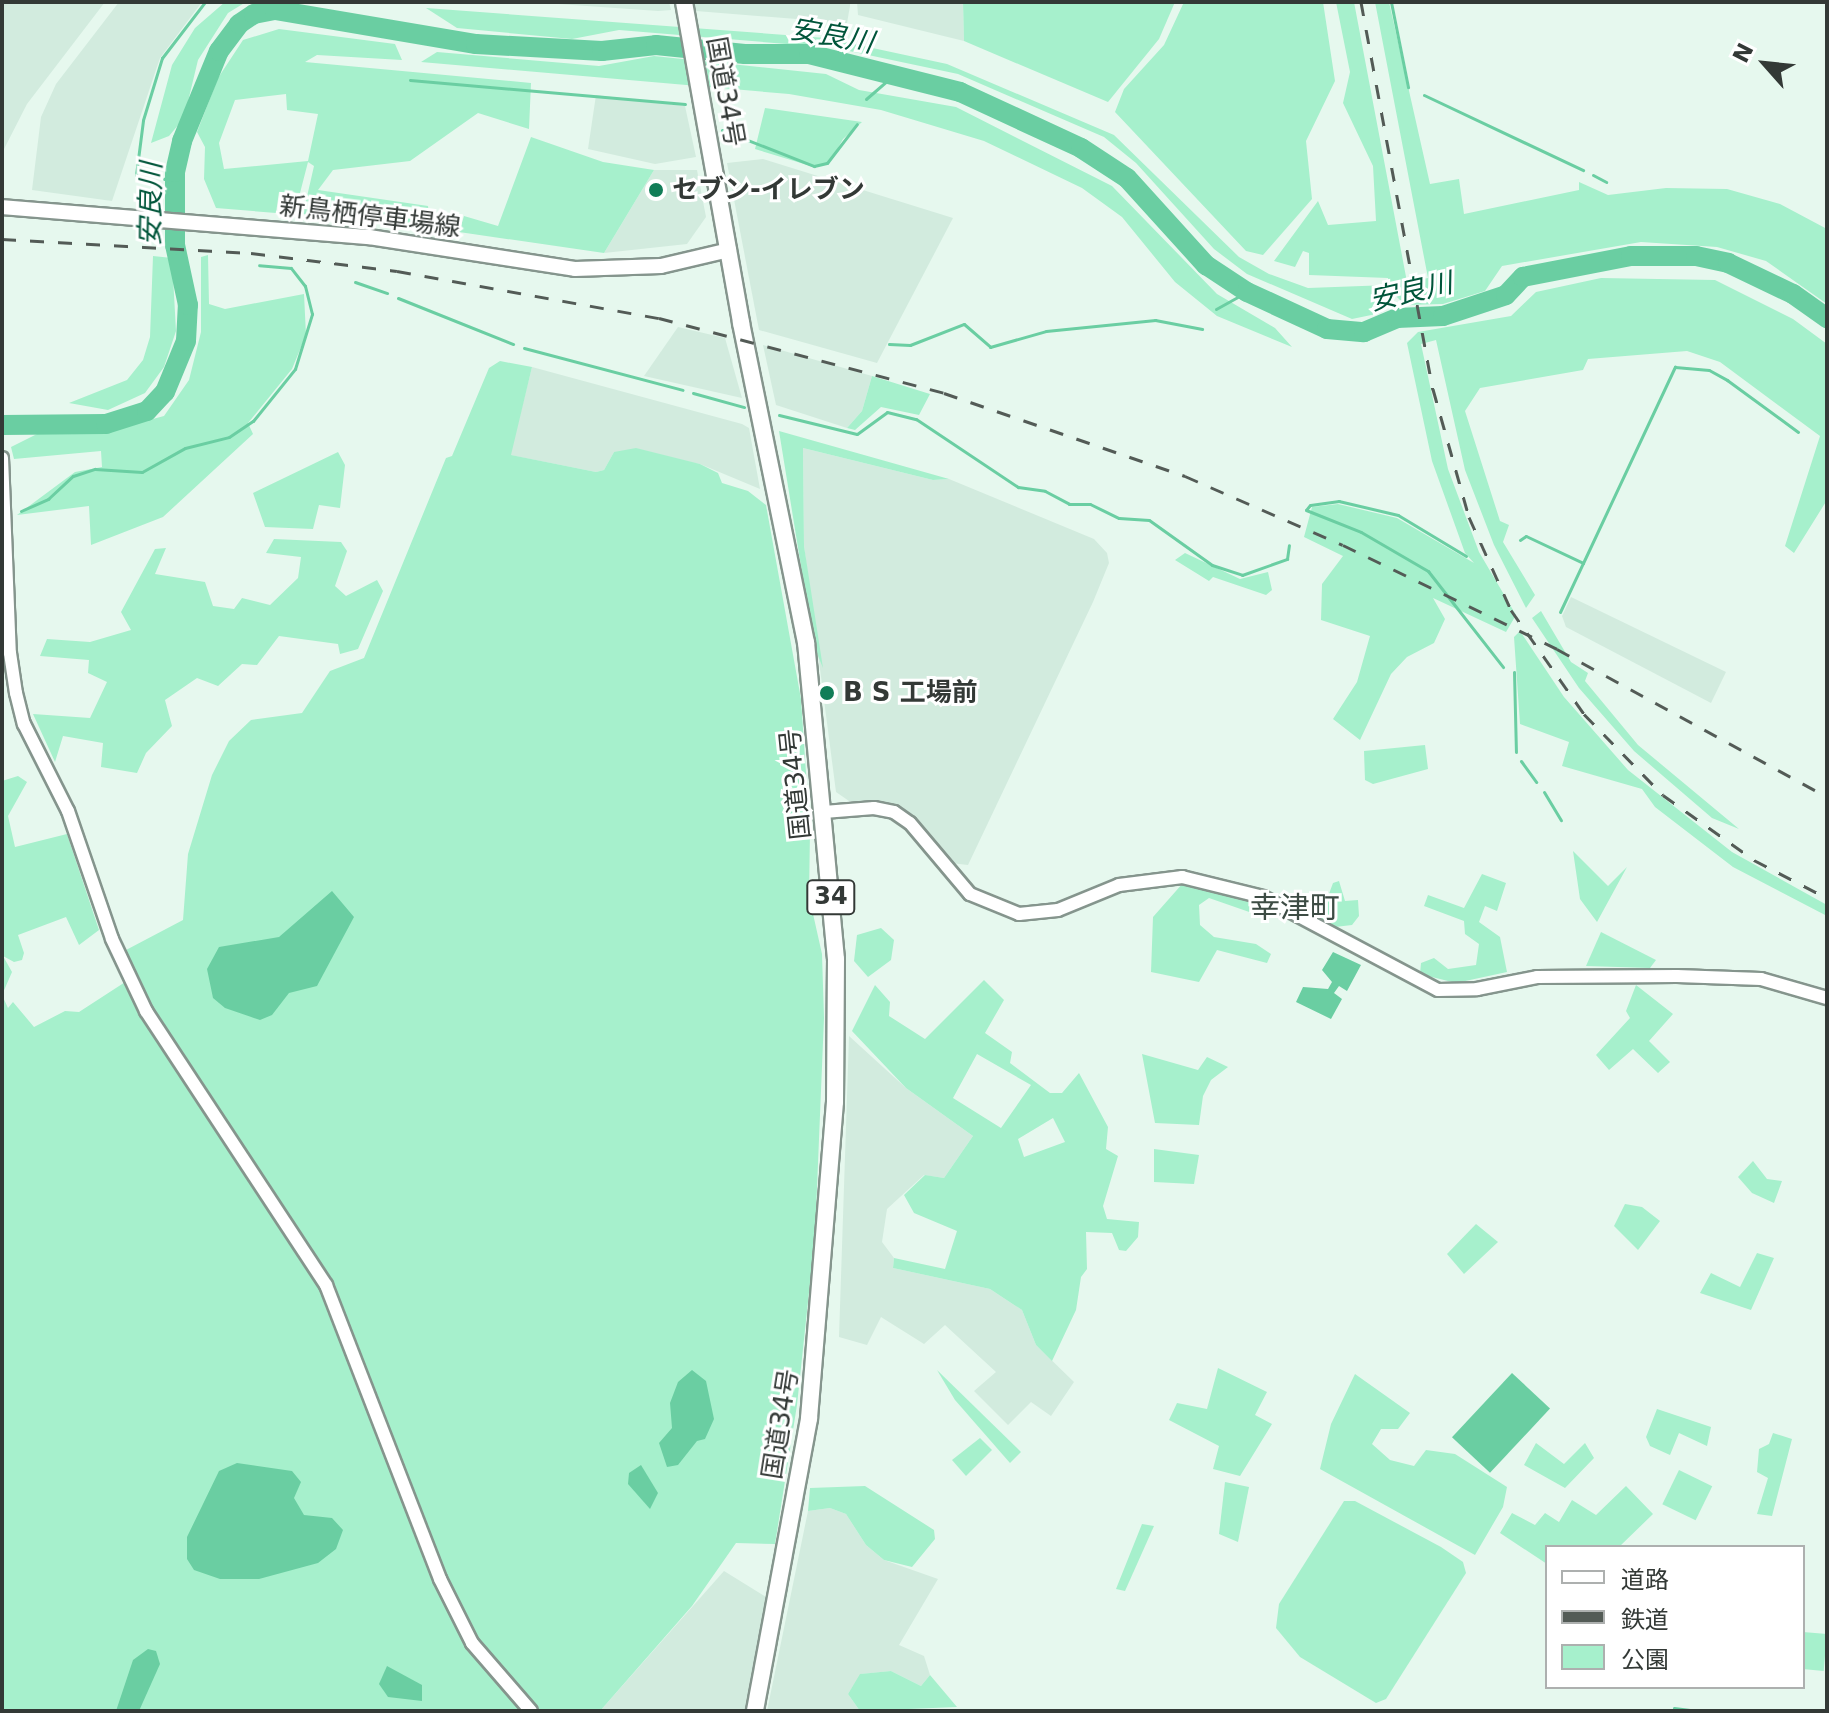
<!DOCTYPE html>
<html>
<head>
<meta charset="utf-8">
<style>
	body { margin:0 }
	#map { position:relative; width:1829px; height:1713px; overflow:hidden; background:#e6f8ee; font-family:"DejaVu Sans","Noto Sans JP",sans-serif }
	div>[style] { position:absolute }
	.built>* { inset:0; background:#d2ebde }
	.green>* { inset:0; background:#a6f0cc; transform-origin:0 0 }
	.water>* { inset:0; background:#6acea2; transform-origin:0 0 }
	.stream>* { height:3px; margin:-1.5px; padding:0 1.5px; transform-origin:1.5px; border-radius:1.5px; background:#6acea2 }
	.river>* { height:20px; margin:-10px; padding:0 10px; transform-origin:10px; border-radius:10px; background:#6acea2 }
	.roads { filter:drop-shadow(2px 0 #85958d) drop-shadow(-2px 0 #85958d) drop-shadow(0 2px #85958d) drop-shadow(0 -2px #85958d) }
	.tertiary>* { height:12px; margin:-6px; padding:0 6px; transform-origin:6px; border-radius:6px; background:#fff }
	.secondary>* { height:14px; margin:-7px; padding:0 7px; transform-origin:7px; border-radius:7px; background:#fff }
	.trunk>* { height:16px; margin:-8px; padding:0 8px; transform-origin:8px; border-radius:8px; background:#fff }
	.rail>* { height:3px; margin-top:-1.5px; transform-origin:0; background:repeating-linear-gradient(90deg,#535b56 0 14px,transparent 0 28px) }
	.dots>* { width:22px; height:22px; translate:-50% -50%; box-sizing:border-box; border:4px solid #fff; border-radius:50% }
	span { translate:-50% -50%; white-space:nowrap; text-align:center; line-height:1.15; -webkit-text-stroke:6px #fff; paint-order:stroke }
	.shield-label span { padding:2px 6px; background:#fff; border:2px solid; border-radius:6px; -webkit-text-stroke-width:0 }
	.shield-label { font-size:24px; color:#333936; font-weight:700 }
	.street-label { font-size:26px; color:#333936 }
	.poi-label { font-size:26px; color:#333936; font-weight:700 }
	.left { translate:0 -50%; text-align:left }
	.water-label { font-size:28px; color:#00553a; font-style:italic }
	.quarter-label { font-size:30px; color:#3d4c44 }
	.frame { position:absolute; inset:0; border:4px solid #333936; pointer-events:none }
	.legend { position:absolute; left:1545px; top:1545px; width:260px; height:144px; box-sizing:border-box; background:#fff; border:2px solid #adb0af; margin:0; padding:10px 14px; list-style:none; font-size:24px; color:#333936 }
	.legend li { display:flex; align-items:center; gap:16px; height:40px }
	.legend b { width:40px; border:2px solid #adb0af }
	.north { position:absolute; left:1725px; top:24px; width:80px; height:80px; -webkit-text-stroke:6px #fff; paint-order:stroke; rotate:297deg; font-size:22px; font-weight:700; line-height:32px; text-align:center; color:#333936 }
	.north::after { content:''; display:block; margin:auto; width:28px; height:36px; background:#333936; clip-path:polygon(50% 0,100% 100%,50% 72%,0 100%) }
</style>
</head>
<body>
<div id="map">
	<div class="built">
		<i style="clip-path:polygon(2px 2px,105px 2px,27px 104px,2px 153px)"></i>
		<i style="clip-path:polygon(119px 2px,202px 2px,160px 58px,112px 201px,32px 190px,41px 117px,56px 84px)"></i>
		<i style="clip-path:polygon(530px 2px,669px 2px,671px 10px,658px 11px)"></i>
		<i style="clip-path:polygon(694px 2px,850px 2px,850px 6px,847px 23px,696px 11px)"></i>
		<i style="clip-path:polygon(857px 2px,963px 2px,964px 41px,858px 15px)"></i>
		<i style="clip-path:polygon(596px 95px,685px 106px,696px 157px,655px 164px,588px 149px)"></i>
		<i style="clip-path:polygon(763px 159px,953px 218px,877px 363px,759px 330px,727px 163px)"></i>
		<i style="clip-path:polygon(654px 170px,697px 170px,706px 217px,687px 244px,604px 253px)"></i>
		<i style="clip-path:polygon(678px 327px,725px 338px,742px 398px,644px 376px)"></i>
		<i style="clip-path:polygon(763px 345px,872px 376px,862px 411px,847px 428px,776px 405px)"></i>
		<i style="clip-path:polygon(532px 367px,742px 424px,749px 428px,760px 489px,700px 464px,614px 452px,604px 470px,596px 472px,510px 455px)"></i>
		<i style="clip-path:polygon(803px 448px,933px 480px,949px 479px,1094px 539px,1107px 553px,1109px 563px,1093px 602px,968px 865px,951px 863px,918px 819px,884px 803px,849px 801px,836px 792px,804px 546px)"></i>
		<i style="clip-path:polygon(1571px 597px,1726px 672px,1711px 703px,1566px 627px,1562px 616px)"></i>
		<i style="clip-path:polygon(849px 1036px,906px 1088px,973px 1136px,944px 1178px,924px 1175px,887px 1209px,882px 1242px,894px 1258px,893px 1268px,990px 1289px,1022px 1310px,1036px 1345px,1074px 1382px,1051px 1416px,1031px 1402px,1008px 1425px,974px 1391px,996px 1372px,945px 1325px,924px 1344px,881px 1317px,867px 1345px,839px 1337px)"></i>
		<i style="clip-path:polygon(830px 1508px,846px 1514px,866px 1545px,884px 1560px,938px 1579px,899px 1645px,924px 1656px,930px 1675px,921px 1686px,891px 1671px,861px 1674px,848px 1694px,860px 1711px,767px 1711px,808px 1511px)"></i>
		<i style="clip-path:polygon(724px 1571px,766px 1597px,745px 1711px,600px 1711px)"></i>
	</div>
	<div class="green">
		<i style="clip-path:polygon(225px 2px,246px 2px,228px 13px,198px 60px,184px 118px,169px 136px,151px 143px,172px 65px,195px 28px)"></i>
		<i style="clip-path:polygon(963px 2px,1175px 2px,1159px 39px,1108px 102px,964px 41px)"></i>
		<i style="clip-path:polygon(1184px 2px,1323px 2px,1335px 81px,1306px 141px,1312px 199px,1263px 255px,1246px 251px,1115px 112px,1124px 89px,1164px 45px)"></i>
		<i style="clip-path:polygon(1336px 2px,1354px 2px,1407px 282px,1428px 278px,1375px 2px,1389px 2px,1430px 184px,1459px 179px,1464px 214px,1579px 190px,1579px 182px,1608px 195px,1666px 188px,1727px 189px,1780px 204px,1827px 229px,1827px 304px,1766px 261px,1717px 247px,1641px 242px,1502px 266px,1485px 291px,1443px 304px,1405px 305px,1393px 293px,1381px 313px,1352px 319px,1247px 274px,1214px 249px,1136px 163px,1104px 137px,958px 74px,835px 48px,619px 30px,572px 39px,457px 28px,426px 8px,826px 38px,947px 64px,1114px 135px,1239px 257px,1269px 274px,1308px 288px,1389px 285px,1388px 278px,1309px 275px,1309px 253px,1303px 251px,1295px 267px,1274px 261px,1318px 201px,1328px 225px,1376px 221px,1373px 166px,1343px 103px,1350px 72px)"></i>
		<i style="clip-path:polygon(evenodd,279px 29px,395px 44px,402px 60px,317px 55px,305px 62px,531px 83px,529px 129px,478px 113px,410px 161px,333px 170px,318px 190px,428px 206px,430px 226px,303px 214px,314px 166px,308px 162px,300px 193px,279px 192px,276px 213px,216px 208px,204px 179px,205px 147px,197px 132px,218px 78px,243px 40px,279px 29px,286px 94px,287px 110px,318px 114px,308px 161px,224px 169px,219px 143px,235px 100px,286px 94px)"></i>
		<i style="clip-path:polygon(437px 52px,599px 66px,654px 56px,826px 74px,859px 90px,956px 107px,1112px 186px,1217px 294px,1275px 328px,1292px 347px,1217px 316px,1175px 282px,1122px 217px,1082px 188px,984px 141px,881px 110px,789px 94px,421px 62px)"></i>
		<i style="clip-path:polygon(765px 108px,862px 122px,843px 139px,829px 164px,814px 167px,755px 149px)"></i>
		<i style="clip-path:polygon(531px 137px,603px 162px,654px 170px,604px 253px,459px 232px,464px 216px,498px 226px)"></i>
		<i style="clip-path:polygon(208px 255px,209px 304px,225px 309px,304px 294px,306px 335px,292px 369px,248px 423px,253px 434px,163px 517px,91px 545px,89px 506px,17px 515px,75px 472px,102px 467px,101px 451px,14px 459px,11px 447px,41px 432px,108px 431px,164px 416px,189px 380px,201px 332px,201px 257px)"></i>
		<i style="clip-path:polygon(153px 256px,172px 258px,176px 331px,164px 367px,145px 393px,108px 410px,69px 403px,127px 380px,143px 360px,150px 337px)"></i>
		<i style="clip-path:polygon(1601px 278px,1715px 280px,1793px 319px,1827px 344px,1827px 500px,1794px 553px,1785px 546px,1820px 436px,1720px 362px,1687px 351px,1588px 359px,1583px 370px,1480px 388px,1465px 411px,1500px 521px,1509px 525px,1503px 542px,1535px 595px,1526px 608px,1494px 545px,1465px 470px,1436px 340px,1421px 344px,1448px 469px,1479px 552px,1516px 615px,1506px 632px,1433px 598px,1445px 619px,1434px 643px,1407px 657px,1391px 674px,1360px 740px,1333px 719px,1357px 682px,1370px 636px,1321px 620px,1322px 584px,1343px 556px,1304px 537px,1312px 507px,1338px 504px,1397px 518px,1474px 563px,1465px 553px,1432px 461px,1407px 343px,1418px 332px,1511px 316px,1536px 292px)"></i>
		<i style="clip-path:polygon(500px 361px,532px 367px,511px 455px,596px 472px,604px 470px,614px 452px,636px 448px,700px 464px,718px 473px,722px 483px,748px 491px,766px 505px,801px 699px,810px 832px,809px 896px,822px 954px,824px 1018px,815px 1236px,797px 1405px,775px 1544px,736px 1543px,692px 1606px,600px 1711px,2px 1711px,2px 995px,8px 1008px,13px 1002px,34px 1027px,65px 1011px,79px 1012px,136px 975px,126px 950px,183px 920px,188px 854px,212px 775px,229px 741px,251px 720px,302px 713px,330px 671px,364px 658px,446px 458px,452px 456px,489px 368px)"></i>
		<i style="clip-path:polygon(872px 376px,930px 394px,919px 415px,881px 407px,855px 430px,847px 428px,862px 411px)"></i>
		<i style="clip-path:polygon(779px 431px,949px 479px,933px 480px,803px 448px,804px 546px,823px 668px,814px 646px)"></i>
		<i style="clip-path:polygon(338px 452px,345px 465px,340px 508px,319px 505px,313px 529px,265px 527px,253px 493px)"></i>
		<i style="clip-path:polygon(274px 539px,341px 542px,347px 551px,335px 586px,346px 596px,377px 580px,383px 591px,358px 649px,340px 654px,338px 644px,279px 636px,257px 665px,242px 664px,218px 686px,197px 678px,165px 700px,172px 726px,146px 753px,137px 773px,101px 767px,103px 743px,63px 736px,55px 762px,33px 714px,90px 718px,107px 682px,88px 673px,89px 660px,40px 656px,47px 639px,90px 642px,131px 630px,121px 612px,155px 549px,166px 548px,155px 574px,205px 582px,213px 606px,234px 609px,242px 598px,270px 605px,298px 578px,301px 557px,266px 553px)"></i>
		<i style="clip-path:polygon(1185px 553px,1240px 579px,1268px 572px,1272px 590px,1266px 595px,1213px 577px,1209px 581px,1175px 560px)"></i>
		<i style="clip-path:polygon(1541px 611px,1571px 662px,1588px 673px,1585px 681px,1638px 745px,1739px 829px,1712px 818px,1634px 751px,1579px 688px,1532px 618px)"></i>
		<i style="clip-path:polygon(1520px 631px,1564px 697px,1628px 770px,1732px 852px,1827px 905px,1827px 916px,1733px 867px,1655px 807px,1642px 789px,1562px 766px,1569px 742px,1520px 724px,1514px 637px)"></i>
		<i style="clip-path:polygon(1425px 745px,1428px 769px,1373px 784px,1365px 780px,1364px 751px)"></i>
		<i style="clip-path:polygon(18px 776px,27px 782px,8px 816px,15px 847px,67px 834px,99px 930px,79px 945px,66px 917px,18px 935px,24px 953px,22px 960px,14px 962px,3px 956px,12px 972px,2px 995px,2px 781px)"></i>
		<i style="clip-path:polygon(1573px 851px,1608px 886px,1627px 867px,1597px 922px,1580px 899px)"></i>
		<i style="clip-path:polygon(1482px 874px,1506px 883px,1497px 911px,1485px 906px,1479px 922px,1500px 937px,1507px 972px,1456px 983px,1420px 974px,1421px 963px,1434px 958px,1448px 969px,1476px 965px,1479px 944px,1465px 934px,1464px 921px,1424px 906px,1428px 895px,1464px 908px)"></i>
		<i style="clip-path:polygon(1339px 881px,1345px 901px,1358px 900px,1359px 916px,1352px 925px,1335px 927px,1320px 918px,1333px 883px)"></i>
		<i style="clip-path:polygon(1183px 883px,1240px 894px,1269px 907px,1255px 914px,1209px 898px,1199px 905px,1200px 925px,1214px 937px,1256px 944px,1271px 954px,1267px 963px,1217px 950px,1199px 982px,1151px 972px,1153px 917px)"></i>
		<i style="clip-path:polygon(881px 928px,894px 940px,891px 960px,868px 977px,854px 961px,857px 935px)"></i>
		<i style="clip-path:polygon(1601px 932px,1656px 960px,1650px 968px,1586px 966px)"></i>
		<i style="clip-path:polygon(evenodd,984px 980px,1004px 1000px,985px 1033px,1012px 1052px,1010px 1063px,1050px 1093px,1062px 1093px,1079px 1073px,1108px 1127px,1106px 1149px,1118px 1156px,1103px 1206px,1107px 1219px,1139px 1222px,1138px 1237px,1126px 1251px,1119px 1250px,1112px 1233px,1086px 1232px,1087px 1269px,1081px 1277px,1076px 1310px,1052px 1361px,1036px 1345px,1022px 1310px,990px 1289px,893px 1268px,894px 1258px,945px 1269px,957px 1231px,914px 1213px,904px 1195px,925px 1175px,944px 1178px,973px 1136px,906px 1088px,852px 1031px,875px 985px,890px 1002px,889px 1016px,925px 1039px,984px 980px,977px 1054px,1031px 1085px,1001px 1128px,953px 1098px,977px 1054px,984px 980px,1053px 1118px,1065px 1142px,1024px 1157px,1018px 1139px,1053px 1118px)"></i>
		<i style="clip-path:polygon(1636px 985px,1673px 1014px,1649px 1041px,1670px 1062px,1658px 1073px,1633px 1049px,1609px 1070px,1596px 1055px,1630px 1018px,1626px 1011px)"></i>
		<i style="clip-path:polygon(1142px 1054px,1198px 1070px,1207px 1057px,1228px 1067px,1211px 1080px,1203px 1096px,1199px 1125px,1155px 1123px)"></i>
		<i style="clip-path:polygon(1154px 1149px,1199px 1155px,1194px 1184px,1154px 1182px)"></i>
		<i style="clip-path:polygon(1753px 1161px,1767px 1179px,1782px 1181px,1774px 1203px,1752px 1193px,1738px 1177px)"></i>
		<i style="clip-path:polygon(1625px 1204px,1642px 1207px,1660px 1221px,1638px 1250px,1614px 1226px)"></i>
		<i style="clip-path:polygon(1476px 1224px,1498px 1242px,1464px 1274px,1447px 1254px)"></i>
		<i style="clip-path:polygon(1757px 1253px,1774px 1258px,1751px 1310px,1700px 1293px,1711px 1273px,1740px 1287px)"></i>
		<i style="clip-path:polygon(1218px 1368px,1267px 1392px,1255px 1415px,1272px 1424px,1240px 1476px,1213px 1469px,1219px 1446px,1169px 1420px,1177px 1403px,1207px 1409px)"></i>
		<i style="clip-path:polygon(937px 1370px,1021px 1452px,1010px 1463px,955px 1400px)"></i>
		<i style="clip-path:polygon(1355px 1374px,1410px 1413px,1398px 1429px,1381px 1429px,1372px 1444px,1390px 1460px,1414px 1466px,1426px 1450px,1455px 1454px,1507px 1487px,1503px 1507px,1475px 1555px,1320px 1469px,1331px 1424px)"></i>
		<i style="clip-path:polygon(1657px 1409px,1711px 1427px,1707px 1446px,1679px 1433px,1670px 1455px,1650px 1446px,1646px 1437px)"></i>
		<i style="clip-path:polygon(1773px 1433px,1792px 1439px,1772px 1516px,1757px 1514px,1768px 1478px,1757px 1472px,1759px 1449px,1769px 1444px)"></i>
		<i style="clip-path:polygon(980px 1438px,992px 1450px,966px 1476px,952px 1460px)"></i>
		<i style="clip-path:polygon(1536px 1443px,1564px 1464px,1585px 1443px,1594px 1458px,1565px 1488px,1524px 1465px)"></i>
		<i style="left:1679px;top:1470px;width:37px;height:38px;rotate:26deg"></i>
		<i style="clip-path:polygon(1225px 1482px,1249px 1487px,1238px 1542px,1219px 1534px)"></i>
		<i style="clip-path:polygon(865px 1486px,934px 1530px,935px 1539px,912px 1567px,884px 1560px,866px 1545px,846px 1514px,830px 1508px,808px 1511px,810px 1488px)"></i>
		<i style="clip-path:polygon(1626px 1486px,1653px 1514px,1619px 1547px,1547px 1547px,1547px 1564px,1500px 1533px,1512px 1513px,1535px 1525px,1545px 1513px,1559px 1522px,1572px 1500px,1596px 1515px)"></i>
		<i style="clip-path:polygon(1344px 1501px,1355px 1501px,1441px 1547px,1463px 1562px,1466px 1573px,1386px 1699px,1376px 1703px,1300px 1657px,1276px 1628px,1279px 1604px)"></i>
		<i style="clip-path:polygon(1142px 1524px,1154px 1526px,1125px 1591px,1116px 1589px)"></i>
		<i style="left:1803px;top:1632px;width:24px;height:37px;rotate:5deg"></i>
		<i style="clip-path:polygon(891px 1671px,921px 1686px,930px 1675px,957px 1707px,860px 1711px,848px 1694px,860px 1674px)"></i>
	</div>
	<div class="water">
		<i style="clip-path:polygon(332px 891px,354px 917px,317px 986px,289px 993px,272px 1015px,260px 1020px,225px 1008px,213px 998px,207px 969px,219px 947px,279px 937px)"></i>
		<i style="clip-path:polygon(1333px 952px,1361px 965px,1347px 991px,1339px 986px,1334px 993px,1342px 999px,1331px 1019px,1296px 1002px,1303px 987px,1328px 989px,1332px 982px,1322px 970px)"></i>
		<i style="clip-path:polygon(692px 1370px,706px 1381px,714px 1419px,705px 1439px,697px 1441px,678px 1465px,667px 1467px,659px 1443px,672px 1428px,670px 1403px,678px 1382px)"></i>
		<i style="left:1512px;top:1373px;width:52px;height:88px;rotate:43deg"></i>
		<i style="clip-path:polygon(237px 1463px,292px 1471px,301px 1482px,294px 1498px,304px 1515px,332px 1518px,343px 1530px,336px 1549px,318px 1563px,259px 1579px,220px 1579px,194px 1570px,187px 1559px,187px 1537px,219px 1471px)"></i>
		<i style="clip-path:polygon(641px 1465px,658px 1493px,650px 1509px,628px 1484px,629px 1473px)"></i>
		<i style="clip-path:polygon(148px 1649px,156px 1651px,160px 1664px,139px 1711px,116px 1711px,133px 1660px)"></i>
		<i style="clip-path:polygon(387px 1666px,422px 1685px,422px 1701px,388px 1697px,379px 1684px)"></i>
	</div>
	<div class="stream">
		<i style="left:1391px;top:2px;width:87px;rotate:78.7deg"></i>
		<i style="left:410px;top:80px;width:276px;rotate:5deg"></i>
		<i style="left:1424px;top:95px;width:176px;rotate:25.3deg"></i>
		<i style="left:866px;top:99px;width:33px;rotate:-41deg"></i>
		<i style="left:722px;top:130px;width:99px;rotate:21.4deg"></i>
		<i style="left:814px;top:166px;width:13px;rotate:-13deg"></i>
		<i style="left:827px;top:163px;width:49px;rotate:-52.4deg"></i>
		<i style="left:136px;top:175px;width:55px;rotate:-82.7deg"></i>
		<i style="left:143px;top:120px;width:65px;rotate:-73deg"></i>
		<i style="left:162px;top:58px;width:71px;rotate:-52.5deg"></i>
		<i style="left:1593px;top:175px;width:15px;rotate:28deg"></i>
		<i style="left:164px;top:179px;width:13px;rotate:-32deg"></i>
		<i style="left:355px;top:282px;width:34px;rotate:19deg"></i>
		<i style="left:398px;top:298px;width:124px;rotate:21.8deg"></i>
		<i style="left:1216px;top:309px;width:35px;rotate:-29deg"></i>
		<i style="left:889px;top:344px;width:21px;rotate:3deg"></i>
		<i style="left:910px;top:345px;width:58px;rotate:-21.3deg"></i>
		<i style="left:964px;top:324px;width:35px;rotate:41deg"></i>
		<i style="left:990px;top:347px;width:58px;rotate:-15.9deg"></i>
		<i style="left:1046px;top:331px;width:110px;rotate:-5.8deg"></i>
		<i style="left:1155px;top:320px;width:48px;rotate:10.8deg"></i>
		<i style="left:524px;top:348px;width:164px;rotate:14.8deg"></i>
		<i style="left:693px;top:393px;width:53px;rotate:15.4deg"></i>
		<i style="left:779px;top:415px;width:80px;rotate:13.7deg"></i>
		<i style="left:857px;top:434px;width:37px;rotate:-36deg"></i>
		<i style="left:887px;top:412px;width:30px;rotate:14deg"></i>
		<i style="left:916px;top:419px;width:123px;rotate:33.7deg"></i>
		<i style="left:1018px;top:487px;width:27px;rotate:8deg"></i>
		<i style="left:1045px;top:491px;width:27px;rotate:28deg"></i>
		<i style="left:1069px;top:504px;width:21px"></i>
		<i style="left:1090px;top:504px;width:32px;rotate:26deg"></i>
		<i style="left:1119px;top:518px;width:30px;rotate:4deg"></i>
		<i style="left:1149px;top:520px;width:77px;rotate:35.5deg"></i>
		<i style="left:1212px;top:565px;width:32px;rotate:18deg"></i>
		<i style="left:1242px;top:575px;width:48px;rotate:-19.6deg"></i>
		<i style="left:1287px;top:559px;width:14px;rotate:-82deg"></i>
		<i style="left:21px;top:511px;width:30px;rotate:-24deg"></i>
		<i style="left:48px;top:499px;width:34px;rotate:-43deg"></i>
		<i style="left:73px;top:476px;width:23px;rotate:-18deg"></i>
		<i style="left:95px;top:469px;width:47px;rotate:3.7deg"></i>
		<i style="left:142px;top:472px;width:49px;rotate:-29.2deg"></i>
		<i style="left:185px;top:448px;width:45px;rotate:-14deg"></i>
		<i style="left:229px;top:437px;width:29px;rotate:-34deg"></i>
		<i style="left:253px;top:421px;width:67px;rotate:-51.1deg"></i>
		<i style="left:295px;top:369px;width:58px;rotate:-72.8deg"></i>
		<i style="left:312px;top:314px;width:29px;rotate:-104deg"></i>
		<i style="left:305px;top:286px;width:23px;rotate:-128deg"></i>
		<i style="left:291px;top:268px;width:32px;rotate:-175deg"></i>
		<i style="left:1520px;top:540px;width:7px;rotate:-34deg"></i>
		<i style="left:1526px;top:536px;width:63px;rotate:25.3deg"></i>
		<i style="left:1583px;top:563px;width:217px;rotate:-64.9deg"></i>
		<i style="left:1675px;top:367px;width:34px;rotate:5deg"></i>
		<i style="left:1709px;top:370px;width:21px;rotate:29deg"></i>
		<i style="left:1727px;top:380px;width:88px;rotate:36.2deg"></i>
		<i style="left:1466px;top:556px;width:79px;rotate:-148.9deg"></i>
		<i style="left:1398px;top:515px;width:61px;rotate:-166.7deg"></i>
		<i style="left:1339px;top:501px;width:29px;rotate:172deg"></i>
		<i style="left:1310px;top:505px;width:6px;rotate:129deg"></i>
		<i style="left:1306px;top:510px;width:59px;rotate:21.8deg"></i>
		<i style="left:1361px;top:532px;width:78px;rotate:30.2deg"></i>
		<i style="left:1428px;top:571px;width:122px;rotate:52deg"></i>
		<i style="left:1560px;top:612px;width:54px;rotate:-64.9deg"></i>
		<i style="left:1514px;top:672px;width:80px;rotate:88.6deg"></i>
		<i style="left:1521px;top:761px;width:26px;rotate:54deg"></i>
		<i style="left:1544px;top:792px;width:33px;rotate:59deg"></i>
		<i style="left:1674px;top:1708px;width:26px;rotate:7deg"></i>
	</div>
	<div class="river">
		<i style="left:2px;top:425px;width:104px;rotate:-0.6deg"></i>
		<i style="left:106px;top:424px;width:43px;rotate:-17.6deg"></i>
		<i style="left:147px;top:411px;width:26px;rotate:-47deg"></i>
		<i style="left:165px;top:392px;width:55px;rotate:-67.6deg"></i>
		<i style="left:186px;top:341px;width:36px;rotate:-87deg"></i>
		<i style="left:188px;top:305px;width:61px;rotate:-102.2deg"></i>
		<i style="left:175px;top:245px;width:73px;rotate:-90deg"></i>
		<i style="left:175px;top:172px;width:32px;rotate:-77deg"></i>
		<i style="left:182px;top:141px;width:97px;rotate:-67.7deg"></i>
		<i style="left:219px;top:51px;width:34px;rotate:-53deg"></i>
		<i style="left:239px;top:24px;width:18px;rotate:-34deg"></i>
		<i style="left:254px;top:14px;width:21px;rotate:-11deg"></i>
		<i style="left:275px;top:10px;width:204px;rotate:9.6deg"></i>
		<i style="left:476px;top:44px;width:126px;rotate:3.2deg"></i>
		<i style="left:602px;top:51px;width:54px;rotate:-6.3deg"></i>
		<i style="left:656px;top:45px;width:89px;rotate:5.8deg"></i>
		<i style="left:745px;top:54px;width:64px"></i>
		<i style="left:809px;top:54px;width:156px;rotate:14.1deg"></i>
		<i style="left:960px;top:92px;width:133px;rotate:24.8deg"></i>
		<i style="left:1081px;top:148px;width:55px;rotate:33.1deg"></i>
		<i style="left:1127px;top:178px;width:118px;rotate:47.8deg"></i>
		<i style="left:1206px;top:265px;width:49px;rotate:33.4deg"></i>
		<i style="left:1247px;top:292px;width:88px;rotate:24.8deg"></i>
		<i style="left:1327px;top:329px;width:37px;rotate:5deg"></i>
		<i style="left:1364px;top:332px;width:36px;rotate:-23deg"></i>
		<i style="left:1397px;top:318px;width:46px;rotate:-2.5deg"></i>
		<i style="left:1443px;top:316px;width:66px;rotate:-18.4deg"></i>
		<i style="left:1506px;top:295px;width:25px;rotate:-47deg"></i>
		<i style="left:1523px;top:277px;width:110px;rotate:-11deg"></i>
		<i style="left:1631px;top:256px;width:65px"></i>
		<i style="left:1696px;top:256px;width:33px;rotate:12deg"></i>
		<i style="left:1728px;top:263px;width:72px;rotate:25.5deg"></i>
		<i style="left:1793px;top:294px;width:42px;rotate:35.2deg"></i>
	</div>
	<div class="roads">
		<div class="tertiary">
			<i style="left:2px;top:458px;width:195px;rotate:87.7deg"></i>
			<i style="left:10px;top:653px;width:40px;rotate:81.5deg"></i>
			<i style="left:16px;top:693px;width:32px;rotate:76deg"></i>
			<i style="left:24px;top:724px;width:97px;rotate:63.2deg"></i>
			<i style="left:68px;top:811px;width:135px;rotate:71deg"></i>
			<i style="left:112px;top:939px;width:80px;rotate:64.7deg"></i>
			<i style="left:146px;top:1011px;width:328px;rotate:56.7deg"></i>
			<i style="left:326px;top:1285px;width:315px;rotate:68.8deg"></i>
			<i style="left:440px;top:1579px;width:72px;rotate:63.4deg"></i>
			<i style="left:472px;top:1643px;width:90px;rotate:49.1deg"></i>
			<i style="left:824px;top:812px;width:50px;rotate:-4.6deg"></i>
			<i style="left:874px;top:808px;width:20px;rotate:11deg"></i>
			<i style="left:894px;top:812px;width:19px;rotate:35deg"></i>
			<i style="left:910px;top:823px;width:93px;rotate:49.8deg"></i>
			<i style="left:970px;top:894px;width:53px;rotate:22.2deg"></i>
			<i style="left:1019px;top:914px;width:39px;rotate:-6deg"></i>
			<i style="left:1058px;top:910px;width:66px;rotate:-22.3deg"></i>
			<i style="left:1119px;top:885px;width:64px;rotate:-7.2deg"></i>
			<i style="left:1182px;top:877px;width:83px;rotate:13.9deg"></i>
			<i style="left:1263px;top:897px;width:198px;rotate:28deg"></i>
			<i style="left:1438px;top:990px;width:39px;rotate:-1deg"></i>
			<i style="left:1477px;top:989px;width:61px;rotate:-11.3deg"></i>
			<i style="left:1537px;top:977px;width:140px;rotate:-0.4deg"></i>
			<i style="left:1677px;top:976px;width:84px;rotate:2deg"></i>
			<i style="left:1761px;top:979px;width:69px;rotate:16.1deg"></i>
		</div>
		<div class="secondary">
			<i style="left:2px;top:207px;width:368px;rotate:4.7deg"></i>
			<i style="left:369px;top:237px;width:208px;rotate:8.8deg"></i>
			<i style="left:575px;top:269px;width:86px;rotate:-2deg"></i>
			<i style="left:661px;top:266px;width:70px;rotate:-13.2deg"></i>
		</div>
		<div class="trunk">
			<i style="left:684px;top:2px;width:326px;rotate:79.9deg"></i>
			<i style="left:741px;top:323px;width:326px;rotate:78.5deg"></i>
			<i style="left:806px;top:642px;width:318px;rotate:84.6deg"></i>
			<i style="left:836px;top:959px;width:143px;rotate:90.4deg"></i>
			<i style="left:835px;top:1102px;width:318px;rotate:94.7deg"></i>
			<i style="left:809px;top:1419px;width:297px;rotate:100.5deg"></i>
		</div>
	</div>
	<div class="rail">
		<i style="left:1361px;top:2px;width:394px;rotate:79.5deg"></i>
		<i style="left:1433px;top:389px;width:133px;rotate:74.3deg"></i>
		<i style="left:1469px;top:517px;width:102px;rotate:65.7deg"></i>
		<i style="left:1511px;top:610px;width:127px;rotate:54.9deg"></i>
		<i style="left:1584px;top:714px;width:113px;rotate:45.7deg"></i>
		<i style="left:1663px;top:795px;width:112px;rotate:35.5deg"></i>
		<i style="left:1754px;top:860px;width:82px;rotate:27.5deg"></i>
		<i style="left:2px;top:239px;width:249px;rotate:3.2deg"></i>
		<i style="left:251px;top:253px;width:147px;rotate:7deg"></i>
		<i style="left:397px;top:271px;width:266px;rotate:10.2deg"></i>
		<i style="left:659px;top:318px;width:295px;rotate:14.7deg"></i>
		<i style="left:944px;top:393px;width:255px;rotate:19deg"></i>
		<i style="left:1185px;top:476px;width:172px;rotate:23.6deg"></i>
		<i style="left:1343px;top:545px;width:238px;rotate:25.9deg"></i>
		<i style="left:1557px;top:649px;width:308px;rotate:28.7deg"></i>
	</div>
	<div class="dots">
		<i style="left:656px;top:190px;background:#117d57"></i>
		<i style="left:827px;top:693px;background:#117d57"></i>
	</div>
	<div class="shield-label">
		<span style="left:831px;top:897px">34</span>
	</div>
	<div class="street-label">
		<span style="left:725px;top:92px;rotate:80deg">国道34号</span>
		<span style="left:370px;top:217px;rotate:7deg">新鳥栖停車場線</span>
		<span style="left:796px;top:784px;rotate:-96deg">国道34号</span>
		<span style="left:781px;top:1424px;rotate:-81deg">国道34号</span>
	</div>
	<div class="poi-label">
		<span class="left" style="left:672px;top:190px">セブン-イレブン</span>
		<span class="left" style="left:843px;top:693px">B S 工場前</span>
	</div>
	<div class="water-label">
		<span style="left:832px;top:36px;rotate:10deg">安良川</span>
		<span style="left:151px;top:204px;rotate:-89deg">安良川</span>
		<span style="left:1411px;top:292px;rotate:-13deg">安良川</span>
	</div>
	<div class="quarter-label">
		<span style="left:1295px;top:908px">幸津町</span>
	</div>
	<div class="frame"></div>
	<ul class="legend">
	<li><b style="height:10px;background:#fff"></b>道路</li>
	<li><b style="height:10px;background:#535b56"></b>鉄道</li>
	<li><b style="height:22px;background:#a6f0cc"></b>公園</li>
	</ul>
	<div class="north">N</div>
</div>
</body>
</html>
